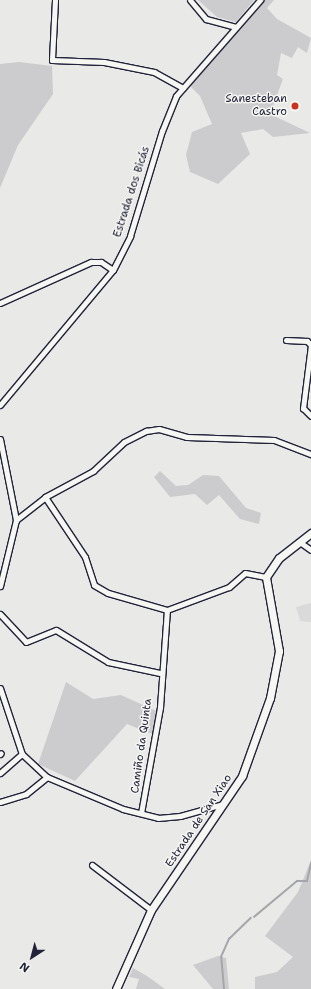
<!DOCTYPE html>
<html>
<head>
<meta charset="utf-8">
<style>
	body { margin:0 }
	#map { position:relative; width:311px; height:989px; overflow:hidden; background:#e9e9e7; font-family:"Shantell Sans",sans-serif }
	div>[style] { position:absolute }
	.built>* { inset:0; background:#dadada }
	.green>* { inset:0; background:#ccccce }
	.stream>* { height:1.5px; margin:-0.75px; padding:0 0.75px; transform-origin:0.75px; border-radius:0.75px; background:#a5a5ac }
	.roads { filter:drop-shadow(1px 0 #22223b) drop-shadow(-1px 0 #22223b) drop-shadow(0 1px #22223b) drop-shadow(0 -1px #22223b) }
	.street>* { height:5px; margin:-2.5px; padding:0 2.5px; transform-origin:2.5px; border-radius:2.5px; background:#f6f6f2 }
	.secondary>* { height:7px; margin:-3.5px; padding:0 3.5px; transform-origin:3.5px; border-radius:3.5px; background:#f6f6f2 }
	.dots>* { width:11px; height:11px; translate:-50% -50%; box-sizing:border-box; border:2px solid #f6f6f2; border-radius:50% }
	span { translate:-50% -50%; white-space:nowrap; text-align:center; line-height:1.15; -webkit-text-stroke:3px #f6f6f2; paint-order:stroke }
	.poi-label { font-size:11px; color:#22223b }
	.right { translate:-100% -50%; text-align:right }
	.street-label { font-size:11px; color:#22223b }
	.north { position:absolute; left:12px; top:937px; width:40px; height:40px; -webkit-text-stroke:3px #f6f6f2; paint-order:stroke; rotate:216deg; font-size:11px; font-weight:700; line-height:16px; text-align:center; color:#22223b }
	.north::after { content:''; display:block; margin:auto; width:14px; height:18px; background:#22223b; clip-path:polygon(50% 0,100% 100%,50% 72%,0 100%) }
</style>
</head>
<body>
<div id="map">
	<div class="built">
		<i style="clip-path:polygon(311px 603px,311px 622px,300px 621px,296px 607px)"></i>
	</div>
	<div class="green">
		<i style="clip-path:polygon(198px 0,254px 0,236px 22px,217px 17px)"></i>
		<i style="clip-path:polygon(264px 0,274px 0,267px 8px,277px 19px,311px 38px,307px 53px,298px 47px,292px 58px,281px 53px,277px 75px,283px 79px,270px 114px,310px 133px,273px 137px,263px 129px,241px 133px,250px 154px,218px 184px,190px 172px,186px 155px,192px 132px,212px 124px,200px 96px,190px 86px)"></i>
		<i style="clip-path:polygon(19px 62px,52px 66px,53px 94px,18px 145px,0 188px,0 64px)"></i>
		<i style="clip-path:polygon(160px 471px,176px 486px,188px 485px,203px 475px,219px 476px,246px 508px,261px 513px,259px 524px,240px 519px,219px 495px,207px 505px,195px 494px,170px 497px,154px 477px)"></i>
		<i style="clip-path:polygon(66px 682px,93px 699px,121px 695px,163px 714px,157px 736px,127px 724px,75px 781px,38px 764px)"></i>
		<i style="clip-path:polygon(311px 860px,311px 989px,255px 989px,255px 977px,277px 972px,293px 957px,265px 936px,298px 892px)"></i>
		<i style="clip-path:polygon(218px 956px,226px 958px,229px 989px,213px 989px,193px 965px)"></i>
		<i style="clip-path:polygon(133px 968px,147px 976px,165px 989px,136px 989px,139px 979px,129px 977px)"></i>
	</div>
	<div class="stream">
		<i style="left:254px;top:917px;width:56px;rotate:-39.9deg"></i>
		<i style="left:297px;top:881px;width:10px"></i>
		<i style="left:307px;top:881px;width:18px;rotate:-77deg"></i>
		<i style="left:224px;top:989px;width:32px;rotate:-95deg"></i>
		<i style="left:221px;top:957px;width:20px;rotate:-66deg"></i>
		<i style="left:229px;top:939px;width:30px;rotate:-44deg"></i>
	</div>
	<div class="roads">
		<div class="street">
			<i style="left:55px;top:0;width:60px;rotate:92.9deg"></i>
			<i style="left:52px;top:60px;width:52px;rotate:2.2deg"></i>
			<i style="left:104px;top:62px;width:51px;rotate:11.3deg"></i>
			<i style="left:154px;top:72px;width:33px;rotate:29deg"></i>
			<i style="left:190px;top:0;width:25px;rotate:50deg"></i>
			<i style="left:206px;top:19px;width:31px;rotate:15deg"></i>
			<i style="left:0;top:303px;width:100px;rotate:-24.3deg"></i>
			<i style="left:91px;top:262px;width:10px"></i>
			<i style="left:101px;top:262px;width:14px;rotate:34deg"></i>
			<i style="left:286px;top:340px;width:21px;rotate:3deg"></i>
			<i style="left:307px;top:341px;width:6px;rotate:45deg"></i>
			<i style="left:311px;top:345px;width:64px;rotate:97.2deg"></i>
			<i style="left:303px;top:408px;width:11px;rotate:45deg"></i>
			<i style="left:0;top:405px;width:176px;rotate:-50.1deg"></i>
			<i style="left:113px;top:270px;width:38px;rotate:-63deg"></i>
			<i style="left:130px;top:236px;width:110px;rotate:-73.1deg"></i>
			<i style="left:162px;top:131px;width:38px;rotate:-68deg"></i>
			<i style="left:176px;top:96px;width:128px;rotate:-48.8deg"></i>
			<i style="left:0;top:439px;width:83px;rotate:78.8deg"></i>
			<i style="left:16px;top:520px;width:68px;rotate:103.6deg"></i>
			<i style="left:45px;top:497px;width:72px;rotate:56.3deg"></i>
			<i style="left:85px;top:557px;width:29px;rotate:72deg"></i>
			<i style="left:94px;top:585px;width:16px;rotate:30deg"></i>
			<i style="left:108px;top:593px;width:61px;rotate:16.1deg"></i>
			<i style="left:167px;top:610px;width:66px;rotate:-20.4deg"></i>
			<i style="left:229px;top:587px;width:21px;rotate:-41deg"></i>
			<i style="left:245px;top:573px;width:21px;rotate:11deg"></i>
			<i style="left:16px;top:520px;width:37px;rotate:-38deg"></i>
			<i style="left:45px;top:497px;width:55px;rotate:-28.4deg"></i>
			<i style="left:93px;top:471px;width:42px;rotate:-43.1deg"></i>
			<i style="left:124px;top:442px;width:25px;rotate:-27deg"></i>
			<i style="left:146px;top:431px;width:13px;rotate:-9deg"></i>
			<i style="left:159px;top:429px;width:29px;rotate:16deg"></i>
			<i style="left:187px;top:437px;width:87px;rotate:2deg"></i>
			<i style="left:274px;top:440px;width:40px;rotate:21deg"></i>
			<i style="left:301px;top:543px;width:12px;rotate:35deg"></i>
			<i style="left:0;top:614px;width:38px;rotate:47deg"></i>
			<i style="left:26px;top:642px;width:32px;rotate:-22deg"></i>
			<i style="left:56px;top:630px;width:61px;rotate:31.6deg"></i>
			<i style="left:108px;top:662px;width:53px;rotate:11.9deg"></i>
			<i style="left:0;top:688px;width:70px;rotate:71.6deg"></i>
			<i style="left:22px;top:754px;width:34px;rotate:43deg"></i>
			<i style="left:47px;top:777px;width:82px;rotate:22.8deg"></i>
			<i style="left:123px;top:809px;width:36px;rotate:14deg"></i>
			<i style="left:158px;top:818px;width:22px;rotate:-5deg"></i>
			<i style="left:180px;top:816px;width:45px;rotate:-15.6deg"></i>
			<i style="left:0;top:754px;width:1px;rotate:-45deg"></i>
			<i style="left:0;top:773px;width:29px;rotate:-41deg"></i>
			<i style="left:0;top:802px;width:27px;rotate:-17deg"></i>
			<i style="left:26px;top:794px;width:27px;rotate:-39deg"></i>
			<i style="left:141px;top:813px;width:108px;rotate:-79.8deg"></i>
			<i style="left:160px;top:707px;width:97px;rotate:-85.9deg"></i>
			<i style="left:92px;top:865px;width:74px;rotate:37.3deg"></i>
		</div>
		<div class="secondary">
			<i style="left:116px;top:989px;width:86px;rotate:-66.1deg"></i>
			<i style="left:151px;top:910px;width:162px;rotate:-55.8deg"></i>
			<i style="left:242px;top:776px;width:83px;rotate:-70.3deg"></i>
			<i style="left:270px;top:698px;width:48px;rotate:-79.2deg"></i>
			<i style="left:279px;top:651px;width:75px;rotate:-100deg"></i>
			<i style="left:266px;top:577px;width:23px;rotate:-56deg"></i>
			<i style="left:279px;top:558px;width:41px;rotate:-38deg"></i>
		</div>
	</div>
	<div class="dots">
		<i style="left:295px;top:106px;background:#c8321e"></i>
	</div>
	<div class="poi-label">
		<span class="right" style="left:287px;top:106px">Sanesteban<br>Castro</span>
	</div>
	<div class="street-label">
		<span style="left:132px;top:192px;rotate:-72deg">Estrada dos Bicás</span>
		<span style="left:142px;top:746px;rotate:-82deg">Camiño da Quinta</span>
		<span style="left:199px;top:821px;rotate:-56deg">Estrada de San Xiao</span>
	</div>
	<div class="north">N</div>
</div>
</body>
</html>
